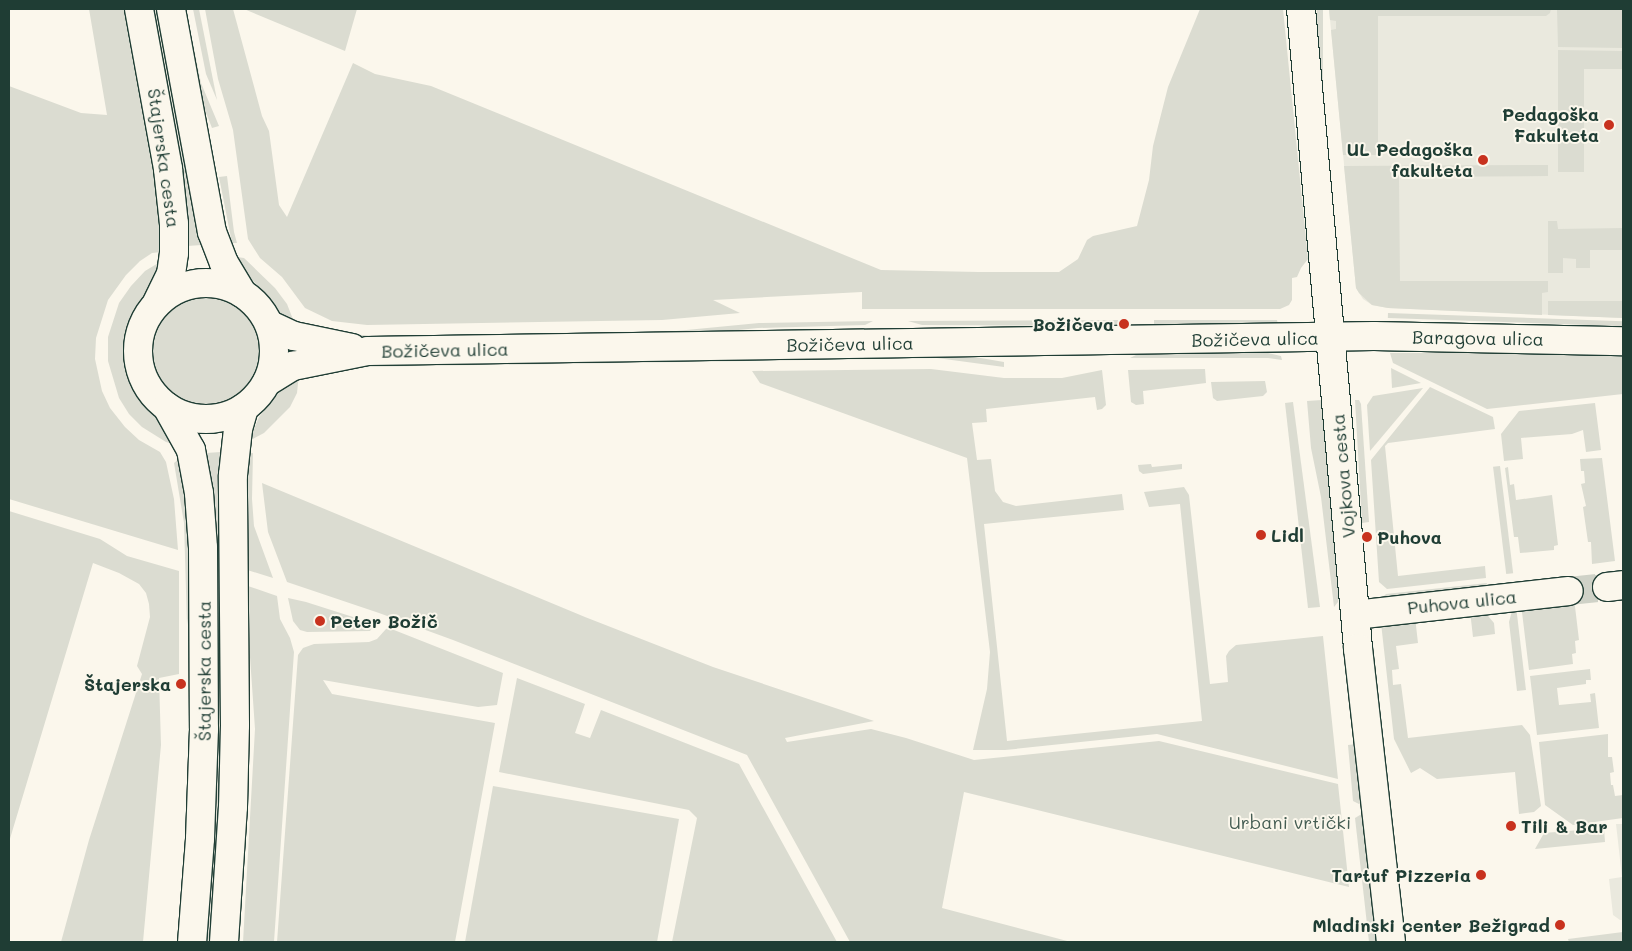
<!DOCTYPE html>
<html>
<head>
<meta charset="utf-8">
<style>
	body { margin:0 }
	#map { position:relative; width:1632px; height:951px; overflow:hidden; background:#fbf7ec; font-family:Mali,sans-serif }
	div>[style] { position:absolute }
	.built>* { inset:0; background:#eae9de }
	.green>* { inset:0; background:#dbdcd1; transform-origin:0 0 }
	.round { border-radius:50% }
	.minor-tunnel>* { height:28px; margin-top:-14px; transform-origin:0; background:repeating-linear-gradient(90deg,#cfd2c7 0 28px,transparent 0 42px) }
	.roads { filter:drop-shadow(1px 0 #1f3d34) drop-shadow(-1px 0 #1f3d34) drop-shadow(0 1px #1f3d34) drop-shadow(0 -1px #1f3d34) }
	.minor>* { height:28px; margin:-14px; padding:0 14px; transform-origin:14px; border-radius:14px; background:#fbf7ec }
	.major>* { height:28px; margin:-14px; padding:0 14px; transform-origin:14px; border-radius:14px; background:#fbf7ec }
	.major>.ring { margin:-14px; padding:0; box-sizing:content-box; background:none; border:28px solid #fbf7ec; border-radius:50% }
	.dots>* { width:14px; height:14px; translate:-50% -50%; box-sizing:border-box; border:2px solid #fbf7ec; border-radius:50% }
	span { translate:-50% -50%; white-space:nowrap; text-align:center; line-height:1.15; -webkit-text-stroke:4px #fbf7ec; paint-order:stroke }
	.poi-label { font-size:18px; color:#1f3d34; font-weight:700 }
	.right { translate:-100% -50%; text-align:right }
	.left { translate:0 -50%; text-align:left }
	.street-label { font-size:18px; color:#1f3d34 }
	.park-label { font-size:18px; color:#455d53 }
	.frame { position:absolute; inset:0; border:10px solid #1f3d34; pointer-events:none }
</style>
</head>
<body>
<div id="map">
	<div class="built">
		<i style="clip-path:polygon(1329px 9px,1623px 9px,1623px 318px,1388px 308px,1372px 305px,1363px 299px,1356px 288px)"></i>
		<i style="clip-path:polygon(1616px 824px,1623px 824px,1623px 920px,1620px 920px,1613px 915px,1609px 879px,1622px 877px)"></i>
	</div>
	<div class="green">
		<i style="clip-path:polygon(89px 9px,129px 9px,161px 190px,161px 252px,152px 253px,140px 261px,126px 275px,108px 300px,96px 338px,95px 359px,102px 391px,110px 408px,125px 427px,139px 440px,160px 452px,166px 462px,174px 499px,178px 550px,9px 499px,9px 86px,81px 113px,107px 115px)"></i>
		<i style="clip-path:polygon(149px 9px,162px 9px,202px 245px,187px 246px)"></i>
		<i style="clip-path:polygon(181px 9px,186px 9px,201px 83px,219px 126px,212px 128px,197px 90px)"></i>
		<i style="clip-path:polygon(193px 9px,199px 9px,217px 100px,206px 74px)"></i>
		<i style="clip-path:polygon(205px 9px,233px 9px,262px 116px,269px 131px,279px 205px,287px 217px,353px 63px,375px 74px,431px 86px,881px 270px,979px 272px,1059px 272px,1078px 259px,1087px 240px,1093px 236px,1137px 226px,1149px 180px,1153px 146px,1168px 87px,1200px 9px,1283px 9px,1308px 259px,1301px 268px,1297px 277px,1292px 278px,1292px 300px,1289px 305px,1280px 309px,862px 309px,862px 292px,713px 300px,740px 313px,662px 320px,367px 325px,332px 321px,305px 308px,282px 277px,260px 258px,248px 239px,233px 130px,218px 79px)"></i>
		<i style="clip-path:polygon(244px 9px,357px 9px,345px 51px)"></i>
		<i style="left:1317px;top:9px;width:6px;height:266px"></i>
		<i style="clip-path:polygon(1329px 9px,1551px 9px,1550px 13px,1546px 16px,1378px 16px,1378px 155px,1343px 155px,1331px 30px,1336px 29px,1336px 21px,1330px 20px)"></i>
		<i style="clip-path:polygon(1557px 9px,1623px 9px,1623px 69px,1584px 69px,1584px 172px,1558px 172px,1558px 50px,1622px 51px,1622px 48px,1558px 47px)"></i>
		<i style="clip-path:polygon(1548px 165px,1548px 176px,1399px 177px,1400px 281px,1548px 281px,1548px 292px,1542px 293px,1542px 315px,1388px 308px,1372px 305px,1359px 293px,1356px 288px,1344px 166px)"></i>
		<i style="clip-path:polygon(227px 176px,234px 232px,237px 243px,232px 243px,219px 177px)"></i>
		<i style="clip-path:polygon(1548px 221px,1557px 221px,1558px 229px,1623px 228px,1623px 250px,1590px 250px,1590px 268px,1576px 268px,1576px 259px,1563px 258px,1563px 273px,1548px 273px)"></i>
		<i style="clip-path:polygon(237px 257px,244px 258px,275px 288px,287px 304px,296px 327px,284px 318px,268px 296px,249px 277px)"></i>
		<i style="clip-path:polygon(160px 262px,148px 293px,131px 318px,124px 337px,124px 358px,135px 393px,159px 419px,173px 444px,166px 442px,142px 427px,129px 414px,119px 398px,108px 361px,108px 337px,119px 303px,131px 286px,145px 271px)"></i>
		<i class="round" style="left:152px;top:297px;width:108px;height:108px"></i>
		<i style="clip-path:polygon(1548px 301px,1623px 301px,1623px 318px,1548px 315px)"></i>
		<i style="left:1388px;top:313px;width:235px;height:5px;rotate:2deg"></i>
		<i style="clip-path:polygon(1118px 320px,1118px 326px,922px 325px,908px 321px)"></i>
		<i style="clip-path:polygon(1154px 320px,1277px 320px,1278px 325px,1154px 326px)"></i>
		<i style="clip-path:polygon(873px 321px,865px 325px,758px 328px,690px 335px,360px 341px,335px 333px,377px 336px,676px 331px,759px 323px)"></i>
		<i style="clip-path:polygon(1140px 353px,1268px 353px,1281px 356px,1282px 360px,1268px 358px,1130px 358px)"></i>
		<i style="clip-path:polygon(1390px 353px,1623px 353px,1623px 394px,1487px 409px,1393px 363px)"></i>
		<i style="clip-path:polygon(963px 355px,1004px 362px,1004px 367px,937px 358px,356px 367px,332px 365px)"></i>
		<i style="clip-path:polygon(1391px 368px,1421px 383px,1392px 388px)"></i>
		<i style="clip-path:polygon(931px 369px,1004px 378px,1062px 378px,1102px 370px,1106px 405px,1102px 409px,1097px 410px,1095px 397px,986px 409px,987px 422px,972px 423px,977px 460px,991px 459px,995px 491px,1003px 502px,1016px 506px,1122px 494px,1124px 510px,984px 524px,1007px 741px,1202px 721px,1180px 504px,1149px 507px,1144px 492px,1184px 487px,1189px 495px,1210px 684px,1228px 682px,1226px 656px,1229px 651px,1236px 645px,1323px 636px,1338px 779px,1157px 734px,1005px 750px,973px 750px,987px 689px,990px 652px,967px 458px,760px 383px,752px 371px)"></i>
		<i style="clip-path:polygon(1205px 369px,1206px 383px,1143px 391px,1144px 404px,1136px 405px,1131px 402px,1128px 370px)"></i>
		<i style="clip-path:polygon(299px 374px,297px 393px,290px 407px,264px 433px,249px 441px,259px 417px,284px 386px)"></i>
		<i style="clip-path:polygon(1265px 381px,1267px 392px,1263px 396px,1217px 401px,1213px 398px,1211px 382px)"></i>
		<i style="clip-path:polygon(1430px 387px,1493px 417px,1495px 429px,1388px 443px,1385px 446px,1398px 576px,1485px 566px,1486px 578px,1387px 589px,1379px 582px,1371px 460px)"></i>
		<i style="clip-path:polygon(1423px 388px,1370px 451px,1367px 405px,1373px 396px)"></i>
		<i style="clip-path:polygon(1322px 400px,1340px 591px,1338px 602px,1334px 607px,1321px 497px,1311px 448px,1307px 401px)"></i>
		<i style="clip-path:polygon(1355px 400px,1359px 400px,1361px 404px,1369px 522px,1362px 523px)"></i>
		<i style="clip-path:polygon(1293px 402px,1320px 607px,1308px 608px,1285px 403px)"></i>
		<i style="clip-path:polygon(1595px 403px,1601px 450px,1586px 452px,1583px 430px,1572px 434px,1521px 438px,1523px 459px,1504px 461px,1501px 434px,1519px 411px)"></i>
		<i style="clip-path:polygon(221px 452px,227px 651px,214px 942px,202px 942px,209px 477px,206px 453px)"></i>
		<i style="clip-path:polygon(253px 453px,252px 499px,254px 526px,273px 578px,244px 569px,247px 454px)"></i>
		<i style="clip-path:polygon(1602px 458px,1615px 561px,1592px 564px,1591px 542px,1588px 542px,1583px 507px,1586px 506px,1581px 484px,1585px 483px,1584px 471px,1581px 471px,1580px 459px)"></i>
		<i style="clip-path:polygon(179px 459px,186px 485px,194px 576px,187px 625px,184px 523px,174px 463px)"></i>
		<i style="clip-path:polygon(1151px 464px,1152px 467px,1182px 464px,1182px 469px,1143px 474px,1139px 471px,1138px 465px)"></i>
		<i style="left:1500px;top:466px;width:108px;height:7px;rotate:83deg"></i>
		<i style="clip-path:polygon(1508px 467px,1510px 485px,1514px 484px,1516px 500px,1552px 495px,1558px 545px,1554px 546px,1554px 550px,1520px 553px,1518px 537px,1514px 537px,1505px 468px)"></i>
		<i style="clip-path:polygon(262px 483px,585px 617px,713px 667px,874px 721px,785px 738px,787px 742px,871px 729px,906px 738px,974px 760px,1159px 741px,1338px 784px,1349px 887px,964px 792px,942px 908px,1071px 942px,850px 942px,747px 755px,453px 640px,379px 613px,287px 582px,268px 532px)"></i>
		<i style="clip-path:polygon(9px 511px,100px 539px,127px 556px,179px 571px,179px 674px,159px 678px,161px 745px,143px 942px,61px 942px,89px 840px,142px 674px,137px 666px,150px 617px,149px 604px,146px 593px,139px 584px,119px 573px,93px 563px,9px 842px)"></i>
		<i style="clip-path:polygon(1487px 583px,1485px 589px,1384px 600px,1383px 597px,1386px 594px)"></i>
		<i style="clip-path:polygon(245px 585px,277px 596px,280px 619px,290px 638px,294px 652px,274px 942px,243px 942px,255px 729px)"></i>
		<i style="clip-path:polygon(288px 598px,306px 602px,375px 624px,370px 631px,307px 632px,300px 630px,293px 621px)"></i>
		<i style="clip-path:polygon(1574px 598px,1579px 640px,1575px 641px,1576px 653px,1572px 654px,1573px 664px,1529px 670px,1521px 604px)"></i>
		<i style="clip-path:polygon(1516px 606px,1526px 690px,1517px 691px,1509px 622px,1512px 611px)"></i>
		<i style="clip-path:polygon(1483px 610px,1494px 623px,1495px 634px,1473px 637px,1470px 611px)"></i>
		<i style="clip-path:polygon(1415px 617px,1418px 643px,1396px 646px,1399px 669px,1392px 670px,1393px 685px,1401px 684px,1408px 738px,1522px 725px,1530px 735px,1541px 806px,1534px 812px,1519px 814px,1515px 772px,1437px 779px,1420px 768px,1411px 773px,1394px 739px,1381px 623px)"></i>
		<i style="clip-path:polygon(389px 628px,503px 673px,497px 705px,478px 707px,323px 680px,332px 694px,495px 723px,455px 942px,277px 942px,298px 655px,303px 648px,314px 644px,369px 642px,377px 639px,386px 629px)"></i>
		<i style="clip-path:polygon(1590px 669px,1591px 680px,1586px 680px,1586px 684px,1557px 688px,1559px 705px,1591px 702px,1590px 694px,1595px 693px,1599px 728px,1537px 735px,1530px 676px)"></i>
		<i style="clip-path:polygon(517px 678px,585px 704px,575px 733px,590px 738px,601px 710px,739px 764px,837px 942px,672px 942px,697px 818px,689px 810px,499px 772px)"></i>
		<i style="clip-path:polygon(1608px 734px,1608px 757px,1612px 757px,1614px 772px,1610px 773px,1611px 785px,1613px 785px,1615px 796px,1623px 795px,1623px 818px,1573px 825px,1545px 805px,1539px 742px)"></i>
		<i style="clip-path:polygon(1357px 744px,1363px 801px,1359px 804px,1353px 801px,1348px 745px)"></i>
		<i style="clip-path:polygon(493px 786px,679px 819px,657px 942px,465px 942px)"></i>
		<i style="clip-path:polygon(1360px 815px,1364px 817px,1379px 942px,1369px 942px,1355px 818px)"></i>
		<i style="clip-path:polygon(1604px 828px,1605px 842px,1535px 849px,1544px 833px)"></i>
		<i style="clip-path:polygon(1623px 932px,1623px 942px,1569px 942px,1568px 939px)"></i>
	</div>
	<div class="minor-tunnel">
		<i style="left:1569px;top:591px;width:38px;rotate:-6deg"></i>
	</div>
	<div class="roads">
		<div class="minor">
			<i style="left:1301px;top:9px;width:642px;rotate:84.9deg"></i>
			<i style="left:1358px;top:648px;width:296px;rotate:83.6deg"></i>
			<i style="left:270px;top:325px;width:26px;rotate:25deg"></i>
			<i style="left:294px;top:336px;width:59px;rotate:11.7deg"></i>
			<i style="left:267px;top:382px;width:31px;rotate:-32deg"></i>
			<i style="left:293px;top:366px;width:76px;rotate:-11.3deg"></i>
			<i style="left:368px;top:351px;width:1006px;rotate:-0.85deg"></i>
			<i style="left:1374px;top:336px;width:249px;rotate:1.2deg"></i>
			<i style="left:1607px;top:587px;width:16px;rotate:-7deg"></i>
			<i style="left:1355px;top:615px;width:215px;rotate:-6.4deg"></i>
		</div>
		<div class="major">
			<i style="left:139px;top:9px;width:163px;rotate:79.7deg"></i>
			<i style="left:168px;top:169px;width:55px;rotate:83.8deg"></i>
			<i style="left:174px;top:224px;width:29px;rotate:90deg"></i>
			<i style="left:174px;top:253px;width:21px;rotate:98deg"></i>
			<i style="left:171px;top:274px;width:32px;rotate:116deg"></i>
			<i style="left:171px;top:9px;width:227px;rotate:79.6deg"></i>
			<i style="left:212px;top:232px;width:33px;rotate:69deg"></i>
			<i style="left:224px;top:263px;width:35px;rotate:59deg"></i>
			<i class="ring" style="left:138px;top:283px;width:108px;height:108px"></i>
			<i style="left:167px;top:407px;width:49px;rotate:60.8deg"></i>
			<i style="left:191px;top:450px;width:44px;rotate:79.5deg"></i>
			<i style="left:199px;top:493px;width:55px;rotate:85.8deg"></i>
			<i style="left:203px;top:548px;width:181px;rotate:89.7deg"></i>
			<i style="left:204px;top:729px;width:110px;rotate:92.1deg"></i>
			<i style="left:200px;top:839px;width:103px;rotate:94.4deg"></i>
			<i style="left:224px;top:942px;width:135px;rotate:-86.2deg"></i>
			<i style="left:233px;top:807px;width:82px;rotate:-88.6deg"></i>
			<i style="left:235px;top:725px;width:250px;rotate:-90.5deg"></i>
			<i style="left:233px;top:475px;width:46px;rotate:-83.8deg"></i>
			<i style="left:238px;top:429px;width:22px;rotate:-74deg"></i>
		</div>
	</div>
	<div class="dots">
		<i style="left:1609px;top:125px;background:#c8321e"></i>
		<i style="left:1483px;top:160px;background:#c8321e"></i>
		<i style="left:1124px;top:324px;background:#c8321e"></i>
		<i style="left:1261px;top:535px;background:#c8321e"></i>
		<i style="left:1367px;top:537px;background:#c8321e"></i>
		<i style="left:320px;top:621px;background:#c8321e"></i>
		<i style="left:181px;top:684px;background:#c8321e"></i>
		<i style="left:1511px;top:826px;background:#c8321e"></i>
		<i style="left:1481px;top:875px;background:#c8321e"></i>
		<i style="left:1560px;top:925px;background:#c8321e"></i>
	</div>
	<div class="poi-label">
		<span class="right" style="left:1599px;top:125px">Pedagoška<br>Fakulteta</span>
		<span class="right" style="left:1473px;top:160px">UL Pedagoška<br>fakulteta</span>
		<span class="right" style="left:1114px;top:324px">Božičeva</span>
		<span class="left" style="left:1271px;top:535px">Lidl</span>
		<span class="left" style="left:1377px;top:537px">Puhova</span>
		<span class="left" style="left:330px;top:621px">Peter Božič</span>
		<span class="right" style="left:171px;top:684px">Štajerska</span>
		<span class="left" style="left:1521px;top:826px">Tili &amp; Bar</span>
		<span class="right" style="left:1471px;top:875px">Tartuf Pizzeria</span>
		<span class="right" style="left:1550px;top:925px">Mladinski center Bežigrad</span>
	</div>
	<div class="street-label">
		<span style="left:164px;top:158px;rotate:82deg">Štajerska cesta</span>
		<span style="left:1478px;top:338px;rotate:1deg">Baragova ulica</span>
		<span style="left:1255px;top:339px;rotate:-1deg">Božičeva ulica</span>
		<span style="left:850px;top:344px;rotate:-1deg">Božičeva ulica</span>
		<span style="left:445px;top:350px;rotate:-1deg">Božičeva ulica</span>
		<span style="left:1343px;top:476px;rotate:-95deg">Vojkova cesta</span>
		<span style="left:1462px;top:602px;rotate:-6deg">Puhova ulica</span>
		<span style="left:204px;top:671px;rotate:-90deg">Štajerska cesta</span>
	</div>
	<div class="park-label">
		<span style="left:1290px;top:822px">Urbani vrtički</span>
	</div>
	<div class="frame"></div>
</div>
</body>
</html>
